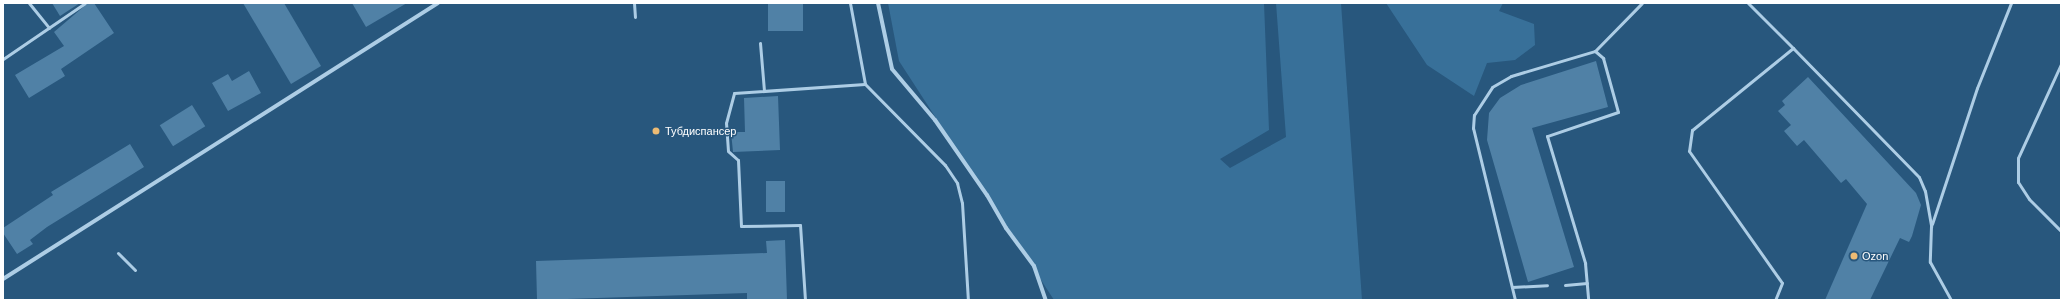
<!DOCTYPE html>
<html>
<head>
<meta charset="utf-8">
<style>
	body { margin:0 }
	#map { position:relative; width:2064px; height:303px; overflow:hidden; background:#28577d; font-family:Arial,sans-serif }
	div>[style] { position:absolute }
	.green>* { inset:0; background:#387099 }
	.building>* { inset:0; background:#5081a6; transform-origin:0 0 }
	.service>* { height:3px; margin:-1.5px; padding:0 1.5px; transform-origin:1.5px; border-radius:1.5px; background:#adcde5 }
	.minor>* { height:4px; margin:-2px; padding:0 2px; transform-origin:2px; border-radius:2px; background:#adcde5 }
	.dots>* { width:11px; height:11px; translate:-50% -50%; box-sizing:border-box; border:2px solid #28577d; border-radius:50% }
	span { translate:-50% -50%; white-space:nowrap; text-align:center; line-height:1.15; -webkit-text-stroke:3px #28577d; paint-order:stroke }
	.poi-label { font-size:11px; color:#fff }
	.left { translate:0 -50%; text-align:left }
	.frame { position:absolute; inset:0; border:4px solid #fff; pointer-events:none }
</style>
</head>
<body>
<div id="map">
	<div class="green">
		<i style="clip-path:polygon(888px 3px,1264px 3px,1269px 130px,1220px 159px,1230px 168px,1286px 137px,1276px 3px,1341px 3px,1362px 300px,1054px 300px,899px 61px)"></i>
		<i style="clip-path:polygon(1386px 3px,1503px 3px,1499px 11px,1534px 24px,1535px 45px,1515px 60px,1487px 63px,1474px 96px,1427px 65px)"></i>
	</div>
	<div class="building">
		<i style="clip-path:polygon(52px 3px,80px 3px,60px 16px)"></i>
		<i style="clip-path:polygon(88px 3px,94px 3px,114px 33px,61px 69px,65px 76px,29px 98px,15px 75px,64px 46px,54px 32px)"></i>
		<i style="clip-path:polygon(243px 3px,284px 3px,321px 66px,291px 84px)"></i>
		<i style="clip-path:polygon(352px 3px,407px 3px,366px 27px)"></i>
		<i style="left:768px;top:3px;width:35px;height:28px"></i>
		<i style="clip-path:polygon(1596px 61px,1608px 107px,1532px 128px,1574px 267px,1528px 282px,1487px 140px,1489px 113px,1500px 98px,1521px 85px)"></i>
		<i style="clip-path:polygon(249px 71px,261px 93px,228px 111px,212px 83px,228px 74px,232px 81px)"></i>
		<i style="clip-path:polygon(1808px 77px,1916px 193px,1921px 205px,1912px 236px,1909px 242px,1900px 238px,1870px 300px,1825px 300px,1867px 204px,1846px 179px,1841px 183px,1804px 140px,1797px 146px,1784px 131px,1791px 125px,1778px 111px,1785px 105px,1782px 101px)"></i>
		<i style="clip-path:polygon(778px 96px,780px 150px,733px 152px,731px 132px,745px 132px,744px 98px)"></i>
		<i style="left:192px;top:105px;width:25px;height:38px;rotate:58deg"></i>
		<i style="clip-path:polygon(130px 144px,144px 167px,47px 227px,30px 240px,33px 244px,17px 254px,3px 233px,3px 228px,53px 195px,51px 192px)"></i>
		<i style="left:766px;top:181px;width:19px;height:31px"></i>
		<i style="clip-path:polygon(785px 240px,787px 300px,747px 300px,747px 293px,537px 300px,536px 261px,767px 253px,766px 241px)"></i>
	</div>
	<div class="service">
		<i style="left:29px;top:3px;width:32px;rotate:51deg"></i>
		<i style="left:634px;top:3px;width:14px;rotate:86deg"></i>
		<i style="left:850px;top:3px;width:82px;rotate:79.5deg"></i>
		<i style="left:1748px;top:3px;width:64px;rotate:45deg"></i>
		<i style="left:1793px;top:48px;width:130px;rotate:140.9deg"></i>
		<i style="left:1692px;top:130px;width:21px;rotate:98deg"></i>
		<i style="left:1689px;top:151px;width:161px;rotate:54.8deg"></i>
		<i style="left:1782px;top:283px;width:18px;rotate:112deg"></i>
		<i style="left:760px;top:43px;width:48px;rotate:85.2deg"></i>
		<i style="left:1793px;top:48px;width:180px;rotate:45.7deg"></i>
		<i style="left:1919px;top:177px;width:15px;rotate:67deg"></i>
		<i style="left:1925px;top:191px;width:36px;rotate:80deg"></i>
		<i style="left:1931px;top:226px;width:36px;rotate:92deg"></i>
		<i style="left:1930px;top:262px;width:43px;rotate:61.1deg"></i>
		<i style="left:1595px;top:51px;width:67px;rotate:-45.6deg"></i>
		<i style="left:3px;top:59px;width:99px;rotate:-34.3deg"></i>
		<i style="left:2061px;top:64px;width:103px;rotate:114.6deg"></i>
		<i style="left:2018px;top:158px;width:24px;rotate:90deg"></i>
		<i style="left:2018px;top:182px;width:20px;rotate:57deg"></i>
		<i style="left:2029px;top:199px;width:45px;rotate:45deg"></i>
		<i style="left:1932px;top:224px;width:143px;rotate:-71.7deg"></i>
		<i style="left:1977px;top:88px;width:92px;rotate:-68.2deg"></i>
		<i style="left:118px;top:253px;width:24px;rotate:45deg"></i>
		<i style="left:1565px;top:285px;width:22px;rotate:-5deg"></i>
		<i style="left:1512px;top:287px;width:35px;rotate:-3deg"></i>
		<i style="left:805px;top:300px;width:75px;rotate:-93.8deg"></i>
		<i style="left:800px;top:225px;width:59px;rotate:179deg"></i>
		<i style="left:741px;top:226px;width:66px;rotate:-92.6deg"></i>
		<i style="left:738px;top:160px;width:13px;rotate:-138deg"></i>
		<i style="left:728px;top:151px;width:28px;rotate:-94deg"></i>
		<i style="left:726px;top:123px;width:31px;rotate:-75deg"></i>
		<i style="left:734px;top:93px;width:131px;rotate:-3.9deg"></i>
		<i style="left:865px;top:84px;width:114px;rotate:45.4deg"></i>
		<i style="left:945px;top:165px;width:22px;rotate:56deg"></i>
		<i style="left:957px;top:183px;width:21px;rotate:76deg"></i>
		<i style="left:962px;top:203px;width:97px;rotate:86.5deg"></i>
		<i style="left:1515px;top:300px;width:177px;rotate:-103.7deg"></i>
		<i style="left:1473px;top:128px;width:13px;rotate:-86deg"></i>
		<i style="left:1474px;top:115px;width:33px;rotate:-57deg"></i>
		<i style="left:1492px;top:87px;width:22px;rotate:-30deg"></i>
		<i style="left:1511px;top:76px;width:88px;rotate:-16.6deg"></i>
		<i style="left:1595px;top:51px;width:11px;rotate:41deg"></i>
		<i style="left:1603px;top:58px;width:56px;rotate:74.5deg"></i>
		<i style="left:1618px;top:112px;width:75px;rotate:161.3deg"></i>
		<i style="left:1547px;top:136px;width:133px;rotate:73.3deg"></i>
		<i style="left:1585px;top:263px;width:37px;rotate:85deg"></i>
	</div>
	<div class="minor">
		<i style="left:878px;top:3px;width:67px;rotate:78deg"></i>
		<i style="left:892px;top:69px;width:67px;rotate:49.9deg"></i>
		<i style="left:935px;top:120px;width:91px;rotate:55.3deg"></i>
		<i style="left:987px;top:195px;width:38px;rotate:60deg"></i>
		<i style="left:1006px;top:228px;width:47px;rotate:53.6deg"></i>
		<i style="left:1034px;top:266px;width:36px;rotate:71deg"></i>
		<i style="left:3px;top:279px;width:515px;rotate:-32.39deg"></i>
	</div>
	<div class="dots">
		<i style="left:656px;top:131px;background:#ecbb74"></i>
		<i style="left:1854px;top:256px;background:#ecbb74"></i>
	</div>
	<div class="poi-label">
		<span class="left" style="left:665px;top:131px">Тубдиспансер</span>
		<span class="left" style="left:1862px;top:256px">Ozon</span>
	</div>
	<div class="frame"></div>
</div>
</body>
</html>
